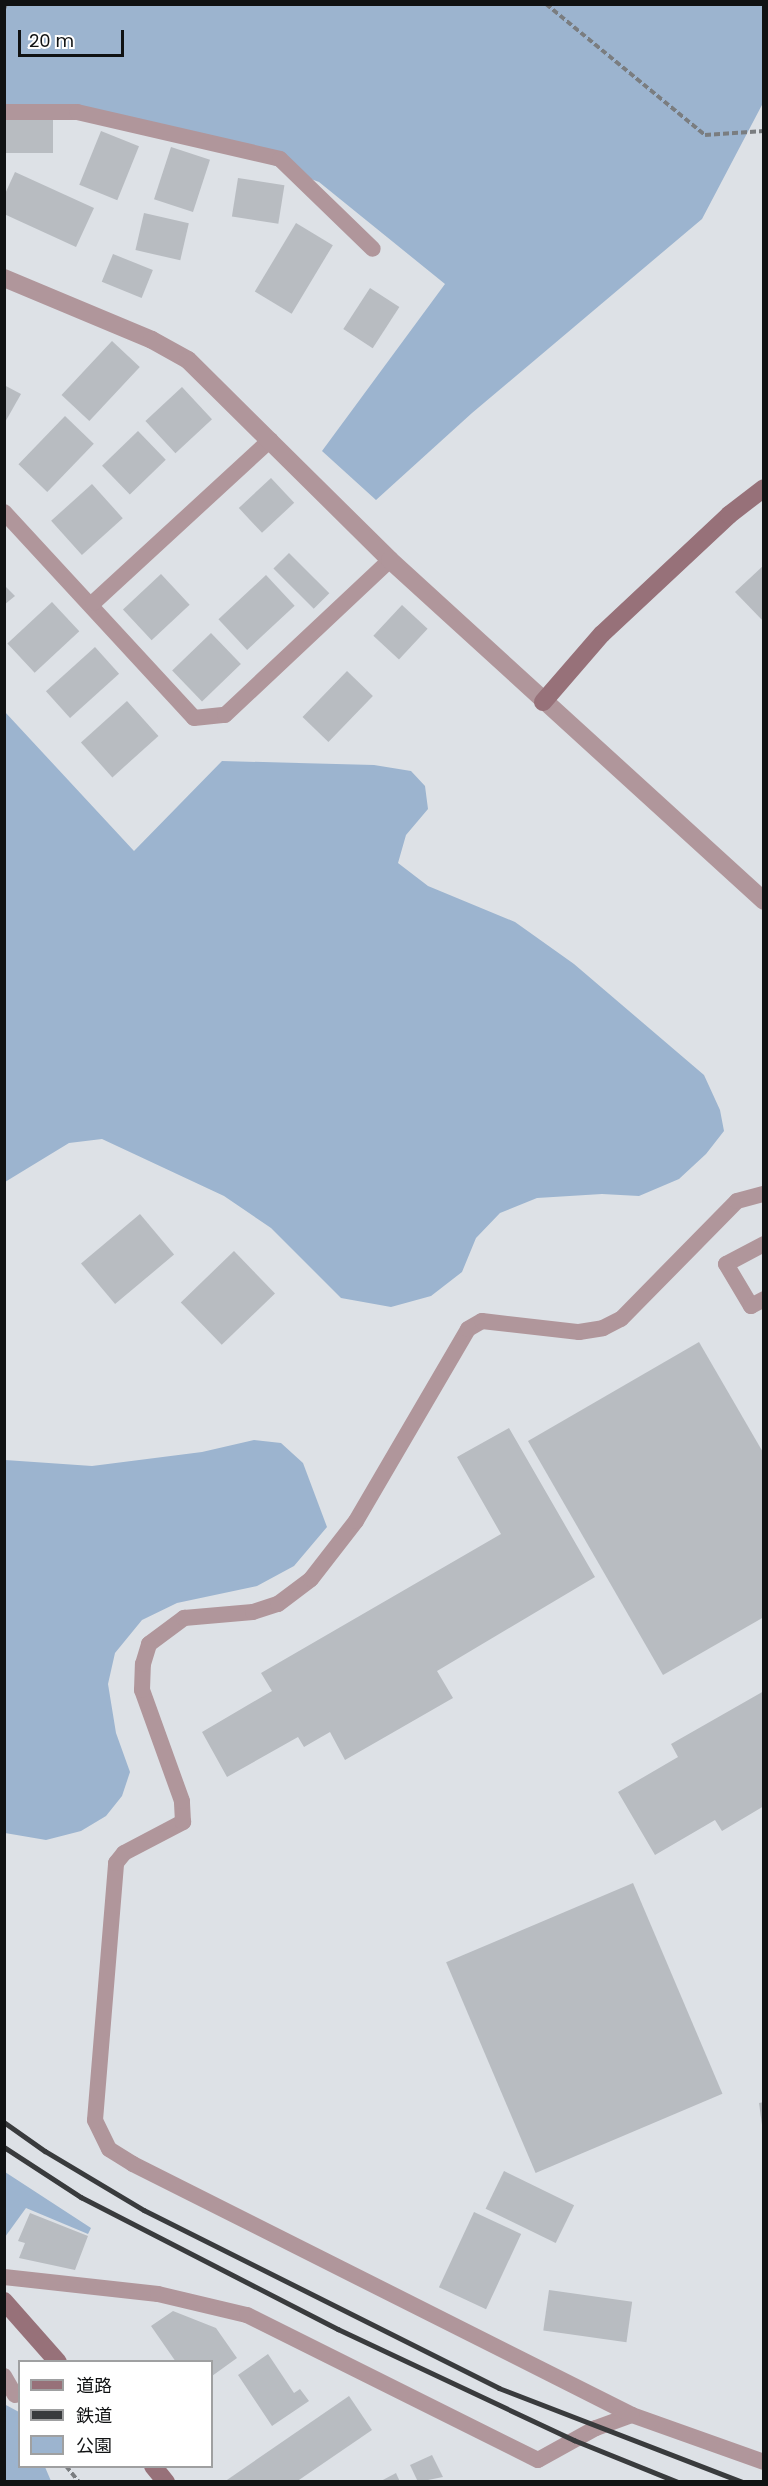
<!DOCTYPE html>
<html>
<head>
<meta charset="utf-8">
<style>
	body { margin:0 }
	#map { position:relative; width:768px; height:2486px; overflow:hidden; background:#dde1e6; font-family:Poppins,"Noto Sans JP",sans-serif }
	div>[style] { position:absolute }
	.green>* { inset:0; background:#9cb4cf }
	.building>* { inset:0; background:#b8bcc1; transform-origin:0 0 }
	.path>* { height:4px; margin-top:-2px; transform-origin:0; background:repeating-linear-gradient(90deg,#7a7d80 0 6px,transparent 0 9px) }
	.lane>* { height:16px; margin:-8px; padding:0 8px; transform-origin:8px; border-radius:8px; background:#b0969b }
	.street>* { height:18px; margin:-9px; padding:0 9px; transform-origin:9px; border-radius:9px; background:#b0969b }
	.secondary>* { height:18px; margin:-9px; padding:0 9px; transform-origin:9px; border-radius:9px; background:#977179 }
	.rail>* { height:4.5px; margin:-2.25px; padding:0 2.25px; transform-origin:2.25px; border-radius:2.25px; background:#393b3d }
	span { translate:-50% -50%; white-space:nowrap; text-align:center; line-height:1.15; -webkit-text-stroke:4.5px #fff; paint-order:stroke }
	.frame { position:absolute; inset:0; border:6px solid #101213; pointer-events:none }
	.legend { position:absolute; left:18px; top:2360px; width:195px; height:108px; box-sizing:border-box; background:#fff; border:2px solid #9fa0a1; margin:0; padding:8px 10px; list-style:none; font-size:18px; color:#101213 }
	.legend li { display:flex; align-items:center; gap:12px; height:30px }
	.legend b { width:30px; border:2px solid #9fa0a1 }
	.scale { position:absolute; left:18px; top:30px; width:106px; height:27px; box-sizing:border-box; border:3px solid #101213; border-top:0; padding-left:8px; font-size:18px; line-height:21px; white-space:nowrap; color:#101213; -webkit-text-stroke:4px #fff; paint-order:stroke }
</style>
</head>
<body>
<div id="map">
	<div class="green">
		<i style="clip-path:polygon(5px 5px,763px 5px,763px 103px,702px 219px,472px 413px,376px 500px,322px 451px,445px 284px,319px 182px,162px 124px,5px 104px)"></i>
		<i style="clip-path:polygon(5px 712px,134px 851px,222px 761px,374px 765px,411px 771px,425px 786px,428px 809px,406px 835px,398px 863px,428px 886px,515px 922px,574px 964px,704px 1075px,720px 1110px,724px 1131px,706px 1154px,679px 1179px,639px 1196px,602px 1194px,537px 1198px,500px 1213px,476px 1238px,462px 1272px,431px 1296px,391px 1307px,341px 1298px,271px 1228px,224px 1196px,102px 1139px,69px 1143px,5px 1182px)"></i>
		<i style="clip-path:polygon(254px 1440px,281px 1443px,303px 1463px,327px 1527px,294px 1566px,257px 1586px,177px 1603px,142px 1620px,115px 1653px,108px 1684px,116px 1733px,130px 1772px,122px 1796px,106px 1816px,81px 1831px,46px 1840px,5px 1833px,5px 1460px,92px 1466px,202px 1452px)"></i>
		<i style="clip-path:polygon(5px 2172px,91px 2228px,88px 2234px,26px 2208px,5px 2237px)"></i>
		<i style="clip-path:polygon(4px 2404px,19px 2412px,20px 2466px,45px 2467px,51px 2481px,5px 2481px)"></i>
	</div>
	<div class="building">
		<i style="left:53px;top:120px;width:33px;height:49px;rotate:90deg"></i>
		<i style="left:101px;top:131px;width:41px;height:58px;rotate:22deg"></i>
		<i style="left:171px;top:147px;width:41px;height:55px;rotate:18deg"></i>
		<i style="clip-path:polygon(15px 172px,94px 208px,76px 247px,4px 214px,4px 196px)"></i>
		<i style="left:238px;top:178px;width:47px;height:39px;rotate:9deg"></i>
		<i style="left:144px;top:213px;width:46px;height:38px;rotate:13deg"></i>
		<i style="left:296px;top:223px;width:43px;height:80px;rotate:31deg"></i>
		<i style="left:113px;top:254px;width:43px;height:30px;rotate:22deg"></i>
		<i style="left:370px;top:288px;width:35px;height:49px;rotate:33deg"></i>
		<i style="left:112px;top:341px;width:38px;height:74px;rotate:43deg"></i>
		<i style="clip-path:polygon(4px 385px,21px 394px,4px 424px)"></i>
		<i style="left:182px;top:387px;width:44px;height:50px;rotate:47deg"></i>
		<i style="left:65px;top:416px;width:40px;height:67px;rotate:44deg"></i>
		<i style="left:138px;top:431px;width:40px;height:50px;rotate:46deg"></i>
		<i style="left:271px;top:478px;width:34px;height:44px;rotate:47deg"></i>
		<i style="left:92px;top:484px;width:46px;height:55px;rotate:48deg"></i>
		<i style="left:289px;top:553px;width:57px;height:22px;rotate:45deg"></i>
		<i style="clip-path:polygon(764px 565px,764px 622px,735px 592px)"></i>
		<i style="left:161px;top:574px;width:42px;height:52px;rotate:47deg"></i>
		<i style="left:266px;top:575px;width:42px;height:65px;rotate:47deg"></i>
		<i style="clip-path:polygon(4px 585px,15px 596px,4px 605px)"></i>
		<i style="left:52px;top:602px;width:40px;height:61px;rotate:47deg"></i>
		<i style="left:402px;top:605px;width:35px;height:42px;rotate:43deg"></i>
		<i style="left:211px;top:633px;width:43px;height:54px;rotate:46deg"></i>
		<i style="left:95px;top:647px;width:36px;height:66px;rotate:48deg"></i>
		<i style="left:347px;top:671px;width:36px;height:64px;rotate:44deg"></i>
		<i style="left:127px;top:701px;width:47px;height:62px;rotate:48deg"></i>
		<i style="left:140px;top:1214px;width:53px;height:77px;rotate:50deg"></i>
		<i style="left:234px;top:1251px;width:59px;height:74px;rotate:46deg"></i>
		<i style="clip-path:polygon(699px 1342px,764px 1454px,764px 1617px,663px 1675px,528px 1441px)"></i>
		<i style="clip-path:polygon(509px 1428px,595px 1577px,437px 1671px,453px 1698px,345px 1760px,330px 1732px,304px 1747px,298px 1737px,227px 1777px,202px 1732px,272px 1691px,261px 1673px,501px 1534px,457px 1457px)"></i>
		<i style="clip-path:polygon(764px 1691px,764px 1806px,722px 1831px,715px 1820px,655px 1855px,618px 1792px,678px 1757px,671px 1744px)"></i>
		<i style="left:633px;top:1883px;width:229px;height:203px;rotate:67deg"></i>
		<i style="clip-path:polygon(764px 2102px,764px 2125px,762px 2125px,759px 2103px)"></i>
		<i style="left:504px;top:2171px;width:78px;height:42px;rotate:26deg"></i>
		<i style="left:474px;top:2212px;width:52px;height:83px;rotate:25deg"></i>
		<i style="clip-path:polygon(30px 2213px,88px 2236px,75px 2270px,19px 2258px,25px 2243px,18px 2241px)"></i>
		<i style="left:549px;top:2290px;width:84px;height:41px;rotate:8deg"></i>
		<i style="clip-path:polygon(173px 2311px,216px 2328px,237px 2358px,212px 2376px,212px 2362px,176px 2362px,151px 2326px)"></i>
		<i style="clip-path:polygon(268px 2354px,294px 2393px,300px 2389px,309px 2401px,272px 2426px,238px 2375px)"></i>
		<i style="clip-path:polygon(349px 2396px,372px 2430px,296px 2482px,224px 2482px)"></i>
		<i style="clip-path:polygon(432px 2455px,443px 2477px,418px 2482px,410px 2465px)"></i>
		<i style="clip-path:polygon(396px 2473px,400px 2482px,379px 2482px)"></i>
	</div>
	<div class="path">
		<i style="left:546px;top:4px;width:206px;rotate:39.5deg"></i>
		<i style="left:705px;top:135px;width:59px;rotate:-3.9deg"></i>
		<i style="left:4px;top:9px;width:5px;rotate:-68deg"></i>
		<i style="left:66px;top:2466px;width:21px;rotate:51deg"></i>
	</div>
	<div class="lane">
		<i style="left:4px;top:112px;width:73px"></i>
		<i style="left:77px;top:112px;width:208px;rotate:13deg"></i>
		<i style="left:280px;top:159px;width:129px;rotate:44.1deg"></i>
		<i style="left:4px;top:512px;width:280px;rotate:47.3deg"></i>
		<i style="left:194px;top:718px;width:31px;rotate:-6deg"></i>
		<i style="left:225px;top:715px;width:226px;rotate:-43.2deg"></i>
		<i style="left:93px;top:603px;width:241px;rotate:-42.6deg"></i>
		<i style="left:764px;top:1244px;width:43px;rotate:152.2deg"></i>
		<i style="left:726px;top:1264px;width:49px;rotate:59.2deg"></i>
		<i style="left:751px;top:1306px;width:15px;rotate:-28deg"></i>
		<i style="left:4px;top:2277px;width:155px;rotate:6.3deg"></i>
		<i style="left:158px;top:2294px;width:91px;rotate:13.3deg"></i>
		<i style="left:247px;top:2315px;width:325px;rotate:26.5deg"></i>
		<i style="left:538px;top:2460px;width:66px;rotate:-28.9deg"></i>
		<i style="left:596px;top:2428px;width:38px;rotate:-20deg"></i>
		<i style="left:632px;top:2415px;width:140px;rotate:19.6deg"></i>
		<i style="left:4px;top:2376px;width:22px;rotate:60deg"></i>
		<i style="left:632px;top:2415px;width:559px;rotate:-153.3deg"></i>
		<i style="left:133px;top:2164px;width:28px;rotate:-148deg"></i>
		<i style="left:109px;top:2149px;width:32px;rotate:-116deg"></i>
		<i style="left:95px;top:2120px;width:258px;rotate:-85.3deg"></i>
		<i style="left:116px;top:1863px;width:13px;rotate:-51deg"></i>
		<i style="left:124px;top:1853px;width:67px;rotate:-27.7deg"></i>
		<i style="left:183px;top:1822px;width:21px;rotate:-93deg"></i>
		<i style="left:182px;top:1801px;width:118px;rotate:-109.8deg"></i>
		<i style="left:142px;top:1690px;width:26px;rotate:-88deg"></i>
		<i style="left:143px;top:1664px;width:21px;rotate:-73deg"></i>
		<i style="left:149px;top:1644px;width:44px;rotate:-36.6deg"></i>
		<i style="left:184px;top:1618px;width:69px;rotate:-5deg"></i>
		<i style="left:253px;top:1612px;width:26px;rotate:-18deg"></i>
		<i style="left:278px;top:1604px;width:41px;rotate:-37.1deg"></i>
		<i style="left:311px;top:1579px;width:73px;rotate:-52.2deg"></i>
		<i style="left:356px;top:1521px;width:222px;rotate:-59.7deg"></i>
		<i style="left:468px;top:1329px;width:16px;rotate:-30deg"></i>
		<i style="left:482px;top:1321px;width:98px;rotate:6.5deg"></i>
		<i style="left:579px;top:1332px;width:24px;rotate:-9deg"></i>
		<i style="left:603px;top:1328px;width:20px;rotate:-27deg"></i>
		<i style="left:621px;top:1319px;width:165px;rotate:-45.5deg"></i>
		<i style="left:737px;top:1201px;width:28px;rotate:-15deg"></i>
	</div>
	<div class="street">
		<i style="left:4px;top:278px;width:160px;rotate:22.7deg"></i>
		<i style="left:152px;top:340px;width:41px;rotate:29.1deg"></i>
		<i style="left:188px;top:360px;width:284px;rotate:44.7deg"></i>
		<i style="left:390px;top:560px;width:506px;rotate:42.36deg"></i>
	</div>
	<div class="secondary">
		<i style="left:543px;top:702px;width:90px;rotate:-49.1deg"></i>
		<i style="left:602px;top:634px;width:174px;rotate:-43.1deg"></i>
		<i style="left:729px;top:515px;width:44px;rotate:-37.6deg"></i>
		<i style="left:4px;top:2301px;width:81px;rotate:48.5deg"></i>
		<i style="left:153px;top:2466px;width:21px;rotate:51deg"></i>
	</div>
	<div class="rail">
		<i style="left:4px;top:2122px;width:50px;rotate:35.3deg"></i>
		<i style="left:45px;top:2151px;width:115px;rotate:30.8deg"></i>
		<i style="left:144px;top:2210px;width:397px;rotate:26.6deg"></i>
		<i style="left:499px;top:2388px;width:261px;rotate:21.1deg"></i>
		<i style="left:4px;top:2147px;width:92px;rotate:33deg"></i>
		<i style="left:81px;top:2197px;width:289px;rotate:27.2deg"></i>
		<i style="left:338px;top:2329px;width:261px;rotate:25.2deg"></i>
		<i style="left:574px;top:2440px;width:112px;rotate:22deg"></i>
	</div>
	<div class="frame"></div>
	<ul class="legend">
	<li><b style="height:8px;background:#977179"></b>道路</li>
	<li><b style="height:8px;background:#393b3d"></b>鉄道</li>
	<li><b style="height:16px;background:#9cb4cf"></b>公園</li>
	</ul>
	<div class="scale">20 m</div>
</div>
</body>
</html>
